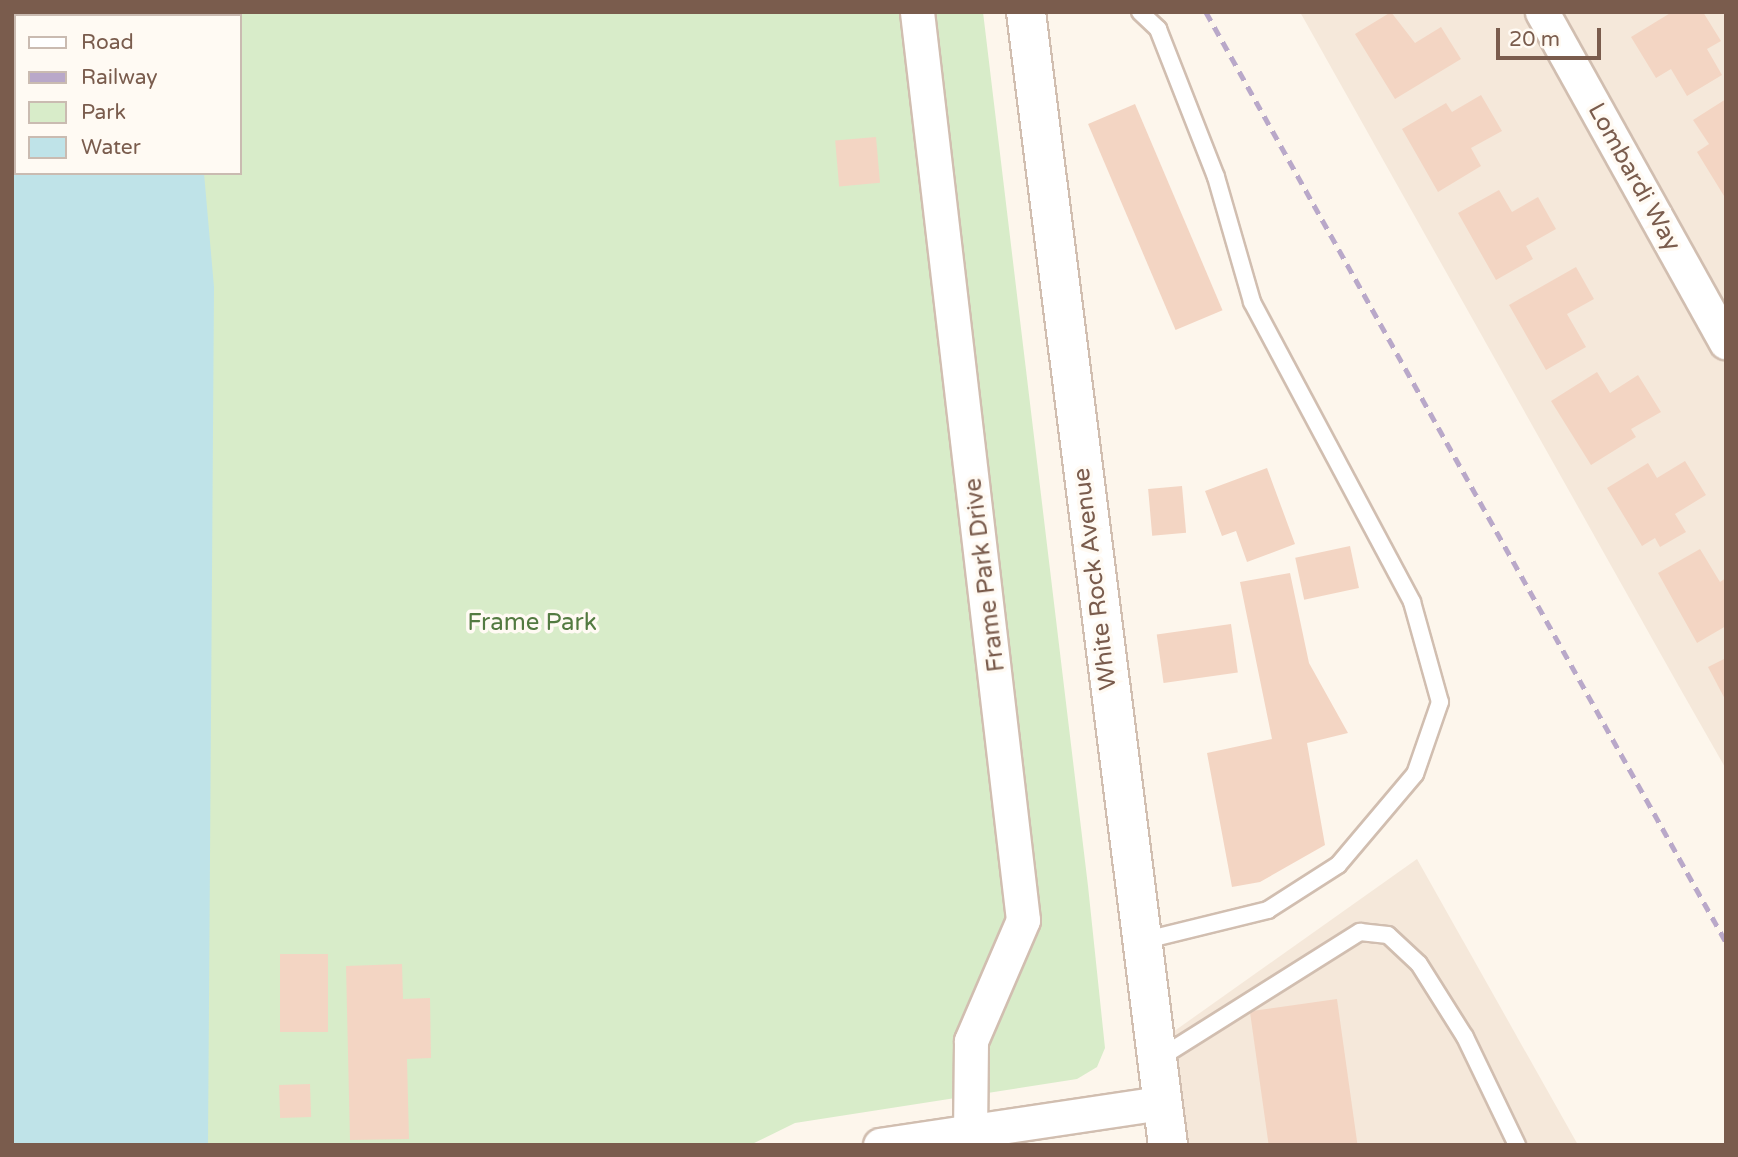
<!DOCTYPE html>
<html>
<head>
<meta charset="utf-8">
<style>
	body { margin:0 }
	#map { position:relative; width:1738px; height:1157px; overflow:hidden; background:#fdf6ec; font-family:"Varela Round",sans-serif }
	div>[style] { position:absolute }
	.residential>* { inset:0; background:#f5e8da }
	.green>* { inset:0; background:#d8ecc9 }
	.water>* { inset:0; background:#bfe3e8 }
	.building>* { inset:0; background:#f3d5c3; transform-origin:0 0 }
	.roads { filter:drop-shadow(2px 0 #d1beb0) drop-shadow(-2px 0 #d1beb0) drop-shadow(0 2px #d1beb0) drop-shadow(0 -2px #d1beb0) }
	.service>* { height:16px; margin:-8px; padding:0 8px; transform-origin:8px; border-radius:8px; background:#fff }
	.minor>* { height:33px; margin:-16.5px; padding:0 16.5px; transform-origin:16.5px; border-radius:16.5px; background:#fff }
	.tertiary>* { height:38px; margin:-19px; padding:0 19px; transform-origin:19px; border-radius:19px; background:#fff }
	.rail>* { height:5px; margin-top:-2.5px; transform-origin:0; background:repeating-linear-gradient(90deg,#b9a8c9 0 10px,transparent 0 17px) }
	span { translate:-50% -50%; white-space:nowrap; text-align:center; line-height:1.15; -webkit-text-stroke:7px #fffaf3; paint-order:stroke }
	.street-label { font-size:24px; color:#7a5c4d }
	.park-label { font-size:24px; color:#537a41 }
	.frame { position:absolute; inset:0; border:14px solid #7a5c4d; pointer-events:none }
	.legend { position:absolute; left:14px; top:14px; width:228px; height:161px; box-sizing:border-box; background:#fffaf3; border:2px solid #cabbb1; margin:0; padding:9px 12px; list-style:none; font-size:21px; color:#7a5c4d }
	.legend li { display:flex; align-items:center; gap:14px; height:35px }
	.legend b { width:35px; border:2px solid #cabbb1 }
	.scale { position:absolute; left:1496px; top:28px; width:105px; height:32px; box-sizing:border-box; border:4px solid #7a5c4d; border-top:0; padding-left:9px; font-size:21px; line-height:24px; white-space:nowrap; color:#7a5c4d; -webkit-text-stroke:5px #fffaf3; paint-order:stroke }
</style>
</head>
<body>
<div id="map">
	<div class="residential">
		<i style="clip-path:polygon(1300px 12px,1726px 12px,1726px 769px,1677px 683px)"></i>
		<i style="clip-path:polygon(1417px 859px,1578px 1145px,1189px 1145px,1173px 1032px)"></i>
	</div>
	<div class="green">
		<i style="clip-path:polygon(evenodd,12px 12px,983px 12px,1088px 886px,1105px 1048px,1097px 1067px,1077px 1079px,795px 1123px,750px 1145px,12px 1145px,12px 12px,16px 16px,240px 16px,240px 173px,16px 173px,16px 16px)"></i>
	</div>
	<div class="water">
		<i style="clip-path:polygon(12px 12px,190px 12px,16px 16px,16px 173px,204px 173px,214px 287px,208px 1145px,12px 1145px)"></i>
	</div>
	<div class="building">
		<i style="clip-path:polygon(1391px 12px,1415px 43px,1441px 27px,1461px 59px,1395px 99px,1355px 34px)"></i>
		<i style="clip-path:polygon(1672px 12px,1703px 12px,1721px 41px,1707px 49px,1722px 75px,1687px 96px,1671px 69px,1656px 78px,1631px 37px)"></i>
		<i style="clip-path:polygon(1481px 95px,1502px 131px,1471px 148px,1481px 166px,1438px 192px,1402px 129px,1446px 103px,1452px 112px)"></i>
		<i style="clip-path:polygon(1726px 99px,1726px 194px,1724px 196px,1697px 152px,1709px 144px,1693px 120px)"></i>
		<i style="left:1135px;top:104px;width:224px;height:51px;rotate:67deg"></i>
		<i style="left:876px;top:137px;width:46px;height:41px;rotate:85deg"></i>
		<i style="clip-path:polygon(1499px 190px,1512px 212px,1538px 197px,1556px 229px,1526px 246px,1533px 259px,1496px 280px,1458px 213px)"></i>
		<i style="clip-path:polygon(1576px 267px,1594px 299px,1567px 314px,1586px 347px,1546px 370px,1509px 305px)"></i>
		<i style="clip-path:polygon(1597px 372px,1610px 393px,1638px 375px,1661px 412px,1631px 429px,1636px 437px,1591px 465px,1551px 401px)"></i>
		<i style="clip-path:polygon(1685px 461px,1706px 495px,1675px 514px,1686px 532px,1660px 547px,1655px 538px,1642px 546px,1607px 488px,1648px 463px,1657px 478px)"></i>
		<i style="clip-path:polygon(1267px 468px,1295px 544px,1247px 562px,1236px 531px,1222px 536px,1205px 491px)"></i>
		<i style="left:1182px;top:486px;width:47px;height:34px;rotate:85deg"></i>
		<i style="left:1350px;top:546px;width:43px;height:56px;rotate:78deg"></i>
		<i style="clip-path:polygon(1700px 549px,1720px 582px,1726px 578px,1726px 626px,1697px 643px,1658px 573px)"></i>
		<i style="clip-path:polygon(1290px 573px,1309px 663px,1348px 733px,1307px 743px,1325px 845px,1260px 882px,1232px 887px,1207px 753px,1272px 739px,1240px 582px)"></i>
		<i style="left:1231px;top:624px;width:49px;height:75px;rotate:82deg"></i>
		<i style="clip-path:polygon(1726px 658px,1726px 701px,1708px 667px)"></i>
		<i style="left:280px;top:954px;width:48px;height:78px"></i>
		<i style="clip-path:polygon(402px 964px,403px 999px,430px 998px,431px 1058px,407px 1059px,409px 1139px,350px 1140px,346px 966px)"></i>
		<i style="left:1337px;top:999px;width:148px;height:88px;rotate:82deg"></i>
		<i style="left:310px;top:1084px;width:33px;height:31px;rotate:88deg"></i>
	</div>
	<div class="roads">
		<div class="service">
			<i style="left:1140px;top:12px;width:25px;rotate:43deg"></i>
			<i style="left:1158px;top:29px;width:159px;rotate:68.6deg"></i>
			<i style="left:1216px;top:177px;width:130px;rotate:73.9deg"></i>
			<i style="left:1252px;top:302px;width:340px;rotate:61.9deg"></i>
			<i style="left:1412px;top:602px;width:104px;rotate:74.4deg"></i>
			<i style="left:1440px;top:702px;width:76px;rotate:109.1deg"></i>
			<i style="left:1415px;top:774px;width:119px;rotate:130.2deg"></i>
			<i style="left:1338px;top:865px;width:83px;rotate:147.3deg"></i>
			<i style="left:1268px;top:910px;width:130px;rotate:166.2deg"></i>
			<i style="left:1158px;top:1059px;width:239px;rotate:-32.2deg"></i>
			<i style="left:1360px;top:932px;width:28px;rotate:6deg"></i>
			<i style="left:1388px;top:935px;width:42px;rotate:43.1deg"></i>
			<i style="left:1419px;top:964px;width:86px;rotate:57.8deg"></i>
			<i style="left:1465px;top:1037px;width:120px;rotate:64.3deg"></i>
		</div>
		<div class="minor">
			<i style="left:917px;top:12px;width:914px;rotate:83.34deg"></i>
			<i style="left:1023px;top:920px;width:132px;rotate:113.3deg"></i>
			<i style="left:971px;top:1041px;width:89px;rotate:90.6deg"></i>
			<i style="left:1542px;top:12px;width:378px;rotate:60.9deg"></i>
			<i style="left:880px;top:1145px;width:285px;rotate:-8.5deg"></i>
		</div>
		<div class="tertiary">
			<i style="left:1026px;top:12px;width:1142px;rotate:82.86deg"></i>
		</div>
	</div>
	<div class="rail">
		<i style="left:1206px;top:12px;width:1066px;rotate:60.79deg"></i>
	</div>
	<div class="street-label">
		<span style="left:1634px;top:177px;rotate:61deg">Lombardi Way</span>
		<span style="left:985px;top:575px;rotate:-97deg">Frame Park Drive</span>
		<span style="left:1095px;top:579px;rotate:-97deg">White Rock Avenue</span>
	</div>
	<div class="park-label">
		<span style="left:532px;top:623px">Frame Park</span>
	</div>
	<div class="frame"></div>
	<ul class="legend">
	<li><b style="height:9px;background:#fff"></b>Road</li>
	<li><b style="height:9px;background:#b9a8c9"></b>Railway</li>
	<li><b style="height:19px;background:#d8ecc9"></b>Park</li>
	<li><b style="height:19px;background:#bfe3e8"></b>Water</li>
	</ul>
	<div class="scale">20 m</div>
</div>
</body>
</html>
